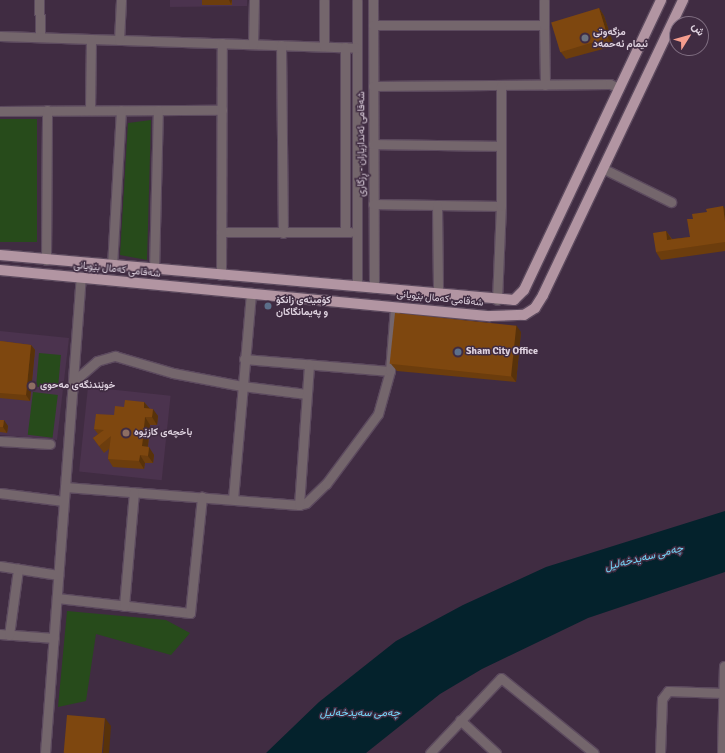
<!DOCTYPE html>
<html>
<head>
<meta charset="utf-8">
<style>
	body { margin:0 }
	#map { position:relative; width:725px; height:753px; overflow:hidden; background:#402c42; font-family:Signika,Vazirmatn,sans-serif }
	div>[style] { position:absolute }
	.built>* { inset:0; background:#4b334e; transform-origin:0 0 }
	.green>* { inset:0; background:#274b1b; transform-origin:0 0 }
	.water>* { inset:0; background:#04222c }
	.roads { filter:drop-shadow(1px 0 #5c4a5e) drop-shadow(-1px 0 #5c4a5e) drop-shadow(0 1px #5c4a5e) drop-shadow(0 -1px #5c4a5e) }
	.minor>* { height:9px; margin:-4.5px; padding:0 4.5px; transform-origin:4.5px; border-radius:4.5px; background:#74666c }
	.major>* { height:10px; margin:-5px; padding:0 5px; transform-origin:5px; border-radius:5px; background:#b295a2 }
	.wall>* { inset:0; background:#6c3d0d; transform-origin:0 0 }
	.shaded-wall>* { inset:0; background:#58320a }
	.building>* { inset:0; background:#7e470f; transform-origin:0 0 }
	.dots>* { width:11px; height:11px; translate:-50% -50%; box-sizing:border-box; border:2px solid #402c42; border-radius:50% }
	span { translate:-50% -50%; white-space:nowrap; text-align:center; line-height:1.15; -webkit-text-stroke:3px #402c42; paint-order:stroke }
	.poi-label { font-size:10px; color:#ded2df; font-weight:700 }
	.left { translate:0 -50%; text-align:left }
	.street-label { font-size:10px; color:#ded2df }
	.water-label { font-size:11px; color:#74d5f7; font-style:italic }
	.north { position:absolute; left:669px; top:16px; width:40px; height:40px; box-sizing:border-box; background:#402c42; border:1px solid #7f6e81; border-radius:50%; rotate:53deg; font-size:11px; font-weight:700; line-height:16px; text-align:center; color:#ded2df }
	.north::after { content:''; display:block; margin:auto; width:14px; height:18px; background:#f59d8e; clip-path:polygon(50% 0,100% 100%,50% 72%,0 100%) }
</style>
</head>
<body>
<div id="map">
	<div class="built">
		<i style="clip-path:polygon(170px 0,247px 0,247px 6px,170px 7px)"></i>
		<i style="clip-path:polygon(0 331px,69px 338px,57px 440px,0 435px)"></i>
		<i style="left:88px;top:387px;width:83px;height:85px;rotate:6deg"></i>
	</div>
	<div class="green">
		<i style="left:37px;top:119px;width:123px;height:37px;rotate:90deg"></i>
		<i style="clip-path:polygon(151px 120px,147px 260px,120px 255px,128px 123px)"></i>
		<i style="left:39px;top:353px;width:22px;height:34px;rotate:5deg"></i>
		<i style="left:33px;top:392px;width:25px;height:43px;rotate:7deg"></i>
		<i style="clip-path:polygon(67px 611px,166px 620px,190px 633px,171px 655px,96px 634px,86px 701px,58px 707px)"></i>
	</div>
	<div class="water">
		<i style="clip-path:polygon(725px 511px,725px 572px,588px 618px,482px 669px,440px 694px,366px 753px,266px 753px,319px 702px,396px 641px,463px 605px,546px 567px)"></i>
	</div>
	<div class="roads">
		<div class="minor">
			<i style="left:39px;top:0;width:37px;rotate:88deg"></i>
			<i style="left:357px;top:0;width:286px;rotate:90deg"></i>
			<i style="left:373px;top:0;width:288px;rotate:89.8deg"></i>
			<i style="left:373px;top:25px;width:171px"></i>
			<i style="left:544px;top:25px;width:60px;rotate:89deg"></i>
			<i style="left:544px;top:25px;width:25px;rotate:-90deg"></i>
			<i style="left:0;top:36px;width:357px;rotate:1.9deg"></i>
			<i style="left:119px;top:40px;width:40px;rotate:-87.1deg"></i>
			<i style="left:253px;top:44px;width:44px;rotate:-88.7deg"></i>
			<i style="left:281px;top:45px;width:188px;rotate:89.4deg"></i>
			<i style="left:324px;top:46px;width:46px;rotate:-90deg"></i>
			<i style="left:345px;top:47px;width:185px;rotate:90deg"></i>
			<i style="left:373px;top:86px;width:237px;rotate:-0.5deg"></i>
			<i style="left:610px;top:84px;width:10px;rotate:24deg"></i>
			<i style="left:90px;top:110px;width:71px;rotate:-89.2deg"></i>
			<i style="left:0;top:111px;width:222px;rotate:-0.3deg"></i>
			<i style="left:373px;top:144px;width:128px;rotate:0.9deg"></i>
			<i style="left:604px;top:169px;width:75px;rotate:26.2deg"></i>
			<i style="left:373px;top:204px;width:128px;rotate:0.9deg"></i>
			<i style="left:437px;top:205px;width:88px;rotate:89.3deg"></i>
			<i style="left:221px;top:232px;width:129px"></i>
			<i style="left:46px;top:260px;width:150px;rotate:-89.6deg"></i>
			<i style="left:112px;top:266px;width:156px;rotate:-86.7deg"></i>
			<i style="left:154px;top:270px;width:160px;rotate:-88.6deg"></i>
			<i style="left:221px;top:275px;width:232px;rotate:-89.8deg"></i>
			<i style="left:497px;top:300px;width:94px;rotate:-87.6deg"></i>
			<i style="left:501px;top:206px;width:120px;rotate:-90deg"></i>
			<i style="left:244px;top:359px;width:146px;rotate:4.7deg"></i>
			<i style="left:73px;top:382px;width:32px;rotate:-41deg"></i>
			<i style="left:97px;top:361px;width:19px;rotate:-16deg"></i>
			<i style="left:115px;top:356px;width:60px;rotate:16.3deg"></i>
			<i style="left:173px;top:373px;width:70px;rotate:10.7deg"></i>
			<i style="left:242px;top:386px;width:65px;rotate:7deg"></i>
			<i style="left:0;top:441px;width:50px;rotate:3.4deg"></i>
			<i style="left:65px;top:487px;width:235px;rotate:4.4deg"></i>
			<i style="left:299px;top:505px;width:7px;rotate:-16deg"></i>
			<i style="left:306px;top:503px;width:28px;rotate:-44deg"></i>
			<i style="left:326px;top:484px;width:87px;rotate:-53.4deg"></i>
			<i style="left:378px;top:414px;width:45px;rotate:-74.4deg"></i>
			<i style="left:390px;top:371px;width:64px;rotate:-85.5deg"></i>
			<i style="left:0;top:493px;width:64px;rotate:7.1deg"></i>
			<i style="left:233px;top:499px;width:207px;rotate:-85deg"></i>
			<i style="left:299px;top:505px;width:141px;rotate:-85.9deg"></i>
			<i style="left:0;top:566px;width:59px;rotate:8.8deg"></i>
			<i style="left:57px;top:598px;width:134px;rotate:6.4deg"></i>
			<i style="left:190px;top:613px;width:117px;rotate:-84.1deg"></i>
			<i style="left:124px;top:606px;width:114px;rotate:-85deg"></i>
			<i style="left:0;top:634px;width:54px;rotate:4.2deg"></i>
			<i style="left:9px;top:635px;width:67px;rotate:-82.2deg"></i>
			<i style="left:460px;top:720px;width:49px;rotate:42.5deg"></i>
			<i style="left:45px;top:753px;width:476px;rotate:-85.7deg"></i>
			<i style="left:430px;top:753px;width:103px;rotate:-46.6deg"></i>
			<i style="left:501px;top:678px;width:119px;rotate:38.9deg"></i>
			<i style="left:660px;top:753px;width:54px;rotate:-87.9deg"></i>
			<i style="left:662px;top:699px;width:10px;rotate:-53deg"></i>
			<i style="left:668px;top:691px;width:56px;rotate:2deg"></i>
			<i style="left:722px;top:753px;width:87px;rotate:-88.7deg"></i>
		</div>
		<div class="major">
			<i style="left:0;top:255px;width:516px;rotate:5deg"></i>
			<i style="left:514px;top:300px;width:14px;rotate:-45deg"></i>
			<i style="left:524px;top:290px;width:321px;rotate:-64.7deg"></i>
			<i style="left:0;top:270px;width:492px;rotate:5.4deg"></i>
			<i style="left:490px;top:316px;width:34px;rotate:-2deg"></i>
			<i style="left:524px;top:315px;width:13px;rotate:-32deg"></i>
			<i style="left:535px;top:308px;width:15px;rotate:-58deg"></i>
			<i style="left:543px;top:295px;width:327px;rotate:-64.6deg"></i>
		</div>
	</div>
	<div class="wall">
		<i style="left:202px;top:0;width:30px;height:5px"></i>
		<i style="clip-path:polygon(599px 8px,604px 16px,614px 46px,566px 59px,560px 51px)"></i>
		<i style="clip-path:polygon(723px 206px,725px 209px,725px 251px,661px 260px,656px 252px,666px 231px,672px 239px,690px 237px,693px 219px,707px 212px)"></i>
		<i style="clip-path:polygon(521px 332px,516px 382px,397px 371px,391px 364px)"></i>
		<i style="clip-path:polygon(0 341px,31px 345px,35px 350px,30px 401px,0 398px)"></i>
		<i style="clip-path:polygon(144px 402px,149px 408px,158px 416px,157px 425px,150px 425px,148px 447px,154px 455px,153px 463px,145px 463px,144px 469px,113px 467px,108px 459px,109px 449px,104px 453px,93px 438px,98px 434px,94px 429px,114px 415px,124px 407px)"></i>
		<i style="clip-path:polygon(0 420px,8px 426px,7px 433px,0 432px)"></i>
	</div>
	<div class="shaded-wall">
		<i style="clip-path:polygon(229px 0,232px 0,231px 4px)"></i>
		<i style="clip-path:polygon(599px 8px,604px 16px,614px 46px,608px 38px)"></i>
		<i style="clip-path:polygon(723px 206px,725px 209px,725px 222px)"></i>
		<i style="clip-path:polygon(666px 231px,671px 239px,673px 248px,667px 240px)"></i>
		<i style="clip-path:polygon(516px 325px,521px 332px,516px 382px,510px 374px)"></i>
		<i style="clip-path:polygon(31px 345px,35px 350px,30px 401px,26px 395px)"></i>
		<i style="clip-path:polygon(144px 402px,150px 409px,144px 408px)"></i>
		<i style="clip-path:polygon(153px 409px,158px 416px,157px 425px,152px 417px)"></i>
		<i style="clip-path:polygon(145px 417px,150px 425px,147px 454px,142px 446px)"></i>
		<i style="clip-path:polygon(4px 420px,8px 426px,7px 433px,3px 427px)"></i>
		<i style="clip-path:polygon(149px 447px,154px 455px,153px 463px,148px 456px)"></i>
		<i style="clip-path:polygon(140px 455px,145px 463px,144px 469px,139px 461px)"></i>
		<i style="clip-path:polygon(105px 718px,111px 726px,109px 753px,103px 753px)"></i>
	</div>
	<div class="building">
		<i style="left:599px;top:8px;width:31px;height:50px;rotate:73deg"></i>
		<i style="clip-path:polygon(723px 206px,725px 222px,725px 242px,656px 252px,653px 233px,666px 231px,667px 240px,690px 237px,687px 219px,693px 219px,692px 214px,707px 212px,706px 209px)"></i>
		<i style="left:395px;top:313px;width:122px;height:51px;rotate:6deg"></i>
		<i style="clip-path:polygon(0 341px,31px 345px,26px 395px,0 393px)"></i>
		<i style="clip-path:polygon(125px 400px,144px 402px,144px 408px,153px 409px,152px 417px,145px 417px,142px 446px,149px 447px,148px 456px,140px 455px,139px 461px,108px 459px,111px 436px,99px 446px,93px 438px,104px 430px,94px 429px,96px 414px,114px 415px,115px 406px,124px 407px)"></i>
		<i style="clip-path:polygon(0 420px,4px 420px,3px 427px,0 427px)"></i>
		<i style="left:67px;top:715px;width:38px;height:38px;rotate:5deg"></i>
	</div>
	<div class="dots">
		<i style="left:585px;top:38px;background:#6b7280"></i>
		<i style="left:268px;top:306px;background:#5c6f8a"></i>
		<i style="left:458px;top:352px;background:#5c6f8a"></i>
		<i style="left:32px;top:386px;background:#8d6e63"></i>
		<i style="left:126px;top:433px;background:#8d6e63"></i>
	</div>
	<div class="poi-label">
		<span class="left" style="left:593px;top:38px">مزگەوتی<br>ئیمام ئەحمەد</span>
		<span class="left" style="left:276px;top:306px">کۆمیتەی زانکۆ<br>و پەیمانگاکان</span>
		<span class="left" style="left:466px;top:352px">Sham City Office</span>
		<span class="left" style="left:40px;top:386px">خوێندنگەی مەحوی</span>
		<span class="left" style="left:134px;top:433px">باخچەی کازێوە</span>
	</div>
	<div class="street-label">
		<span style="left:362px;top:144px;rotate:-90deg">شەقامی ئەندازیاران - ڕزگاری</span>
		<span style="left:117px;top:270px;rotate:6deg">شەقامی کەمال بێویانی</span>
		<span style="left:440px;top:299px;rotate:6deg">شەقامی کەمال بێویانی</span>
	</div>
	<div class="water-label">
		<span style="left:644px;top:558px;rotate:-14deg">چەمی سەیدخەلیل</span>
		<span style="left:360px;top:713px">چەمی سەیدخەلیل</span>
	</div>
	<div class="north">ش</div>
</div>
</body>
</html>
